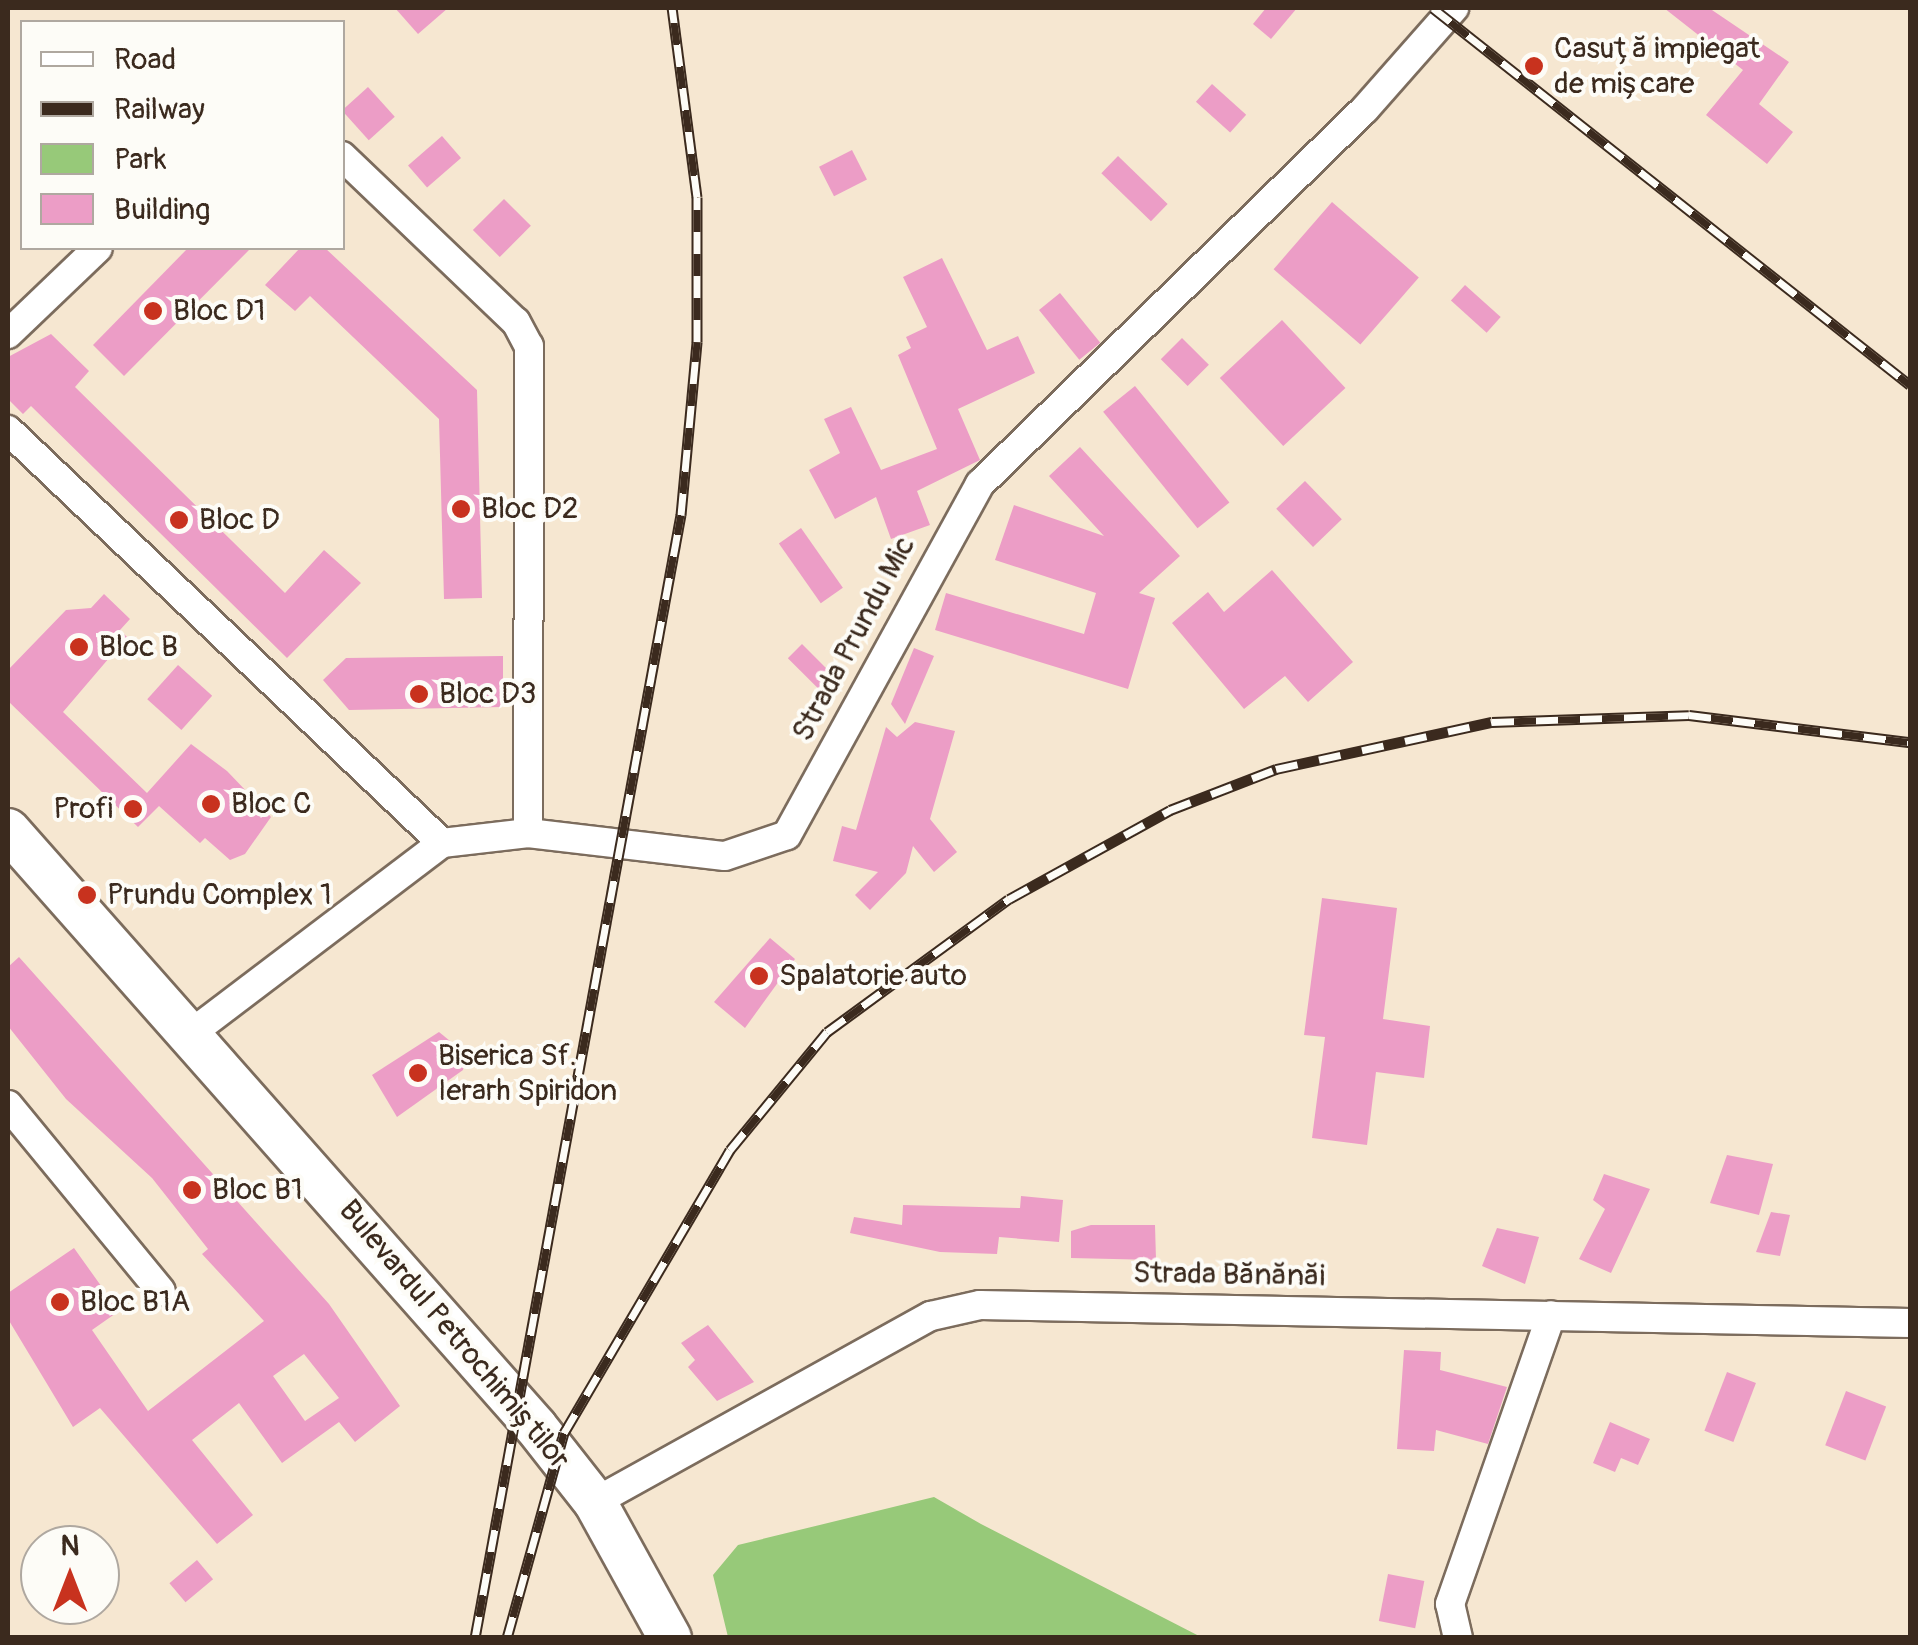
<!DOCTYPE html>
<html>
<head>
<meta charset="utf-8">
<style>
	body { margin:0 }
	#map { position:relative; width:1918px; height:1645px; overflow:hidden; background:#f6e7d1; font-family:Pangolin,sans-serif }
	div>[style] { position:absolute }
	.green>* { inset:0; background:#97c979 }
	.building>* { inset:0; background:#ec9dc6; transform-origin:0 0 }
	.roads { filter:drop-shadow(2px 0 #7c6c5d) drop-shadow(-2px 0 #7c6c5d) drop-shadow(0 2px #7c6c5d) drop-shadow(0 -2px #7c6c5d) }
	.minor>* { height:28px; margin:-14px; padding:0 14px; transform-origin:14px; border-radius:14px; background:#fff }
	.primary>* { height:42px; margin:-21px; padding:0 21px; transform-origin:21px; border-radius:21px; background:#fff }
	.rail>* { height:11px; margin-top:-5.5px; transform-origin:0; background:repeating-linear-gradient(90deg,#fdfcf7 0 22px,#3b2a1e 0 44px); box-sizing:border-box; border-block:2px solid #3b2a1e }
	.dots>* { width:28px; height:28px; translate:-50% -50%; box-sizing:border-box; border:5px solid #fdfcf7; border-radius:50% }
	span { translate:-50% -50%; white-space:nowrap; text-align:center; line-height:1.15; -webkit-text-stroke:8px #fdfcf7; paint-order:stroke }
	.poi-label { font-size:30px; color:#3b2a1e }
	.left { translate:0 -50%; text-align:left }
	.right { translate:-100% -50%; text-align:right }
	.street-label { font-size:30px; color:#3b2a1e }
	.frame { position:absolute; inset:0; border:10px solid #3b2a1e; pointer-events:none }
	.legend { position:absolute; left:20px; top:20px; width:325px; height:230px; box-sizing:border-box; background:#fdfcf7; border:2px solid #afa8a0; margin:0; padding:12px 18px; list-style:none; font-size:30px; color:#3b2a1e }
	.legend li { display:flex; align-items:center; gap:20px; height:50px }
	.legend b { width:50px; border:2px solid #afa8a0 }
	.north { position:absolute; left:20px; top:1525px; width:100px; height:100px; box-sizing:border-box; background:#fdfcf7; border:2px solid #afa8a0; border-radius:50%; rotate:0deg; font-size:28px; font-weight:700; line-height:40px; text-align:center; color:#3b2a1e }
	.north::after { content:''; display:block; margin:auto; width:35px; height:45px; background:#c8321e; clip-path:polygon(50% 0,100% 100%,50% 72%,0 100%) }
</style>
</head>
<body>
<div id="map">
	<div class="green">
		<i style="clip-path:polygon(934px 1497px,981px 1524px,1201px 1637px,728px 1637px,713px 1575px,738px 1545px)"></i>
	</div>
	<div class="building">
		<i style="clip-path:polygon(395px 8px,448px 8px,418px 34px)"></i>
		<i style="clip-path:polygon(1266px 8px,1297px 8px,1271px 39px,1253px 24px)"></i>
		<i style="clip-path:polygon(1664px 8px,1709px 8px,1789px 62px,1759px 104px,1793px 132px,1767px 164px,1706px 115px,1743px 70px)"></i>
		<i style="left:1212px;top:84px;width:46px;height:24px;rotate:42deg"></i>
		<i style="left:368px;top:87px;width:40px;height:35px;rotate:48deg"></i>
		<i style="left:442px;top:136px;width:29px;height:45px;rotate:49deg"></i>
		<i style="left:852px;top:150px;width:33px;height:37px;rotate:63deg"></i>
		<i style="left:1118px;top:156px;width:69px;height:24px;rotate:44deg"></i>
		<i style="left:504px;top:199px;width:38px;height:44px;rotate:45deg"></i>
		<i style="left:1332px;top:202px;width:115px;height:89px;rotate:41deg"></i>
		<i style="clip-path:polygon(188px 248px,251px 248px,124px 376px,93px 345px)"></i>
		<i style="clip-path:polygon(300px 248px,325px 248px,477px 390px,482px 598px,444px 599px,439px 419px,310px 296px,295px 311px,265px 285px)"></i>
		<i style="clip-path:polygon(942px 258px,987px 350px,1018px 336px,1035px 373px,958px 409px,980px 460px,917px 491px,930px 525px,891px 539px,876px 497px,835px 519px,809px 470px,840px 453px,824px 419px,851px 407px,881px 470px,937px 449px,898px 355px,911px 348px,906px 337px,927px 327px,903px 277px)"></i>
		<i style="left:1465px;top:285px;width:48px;height:21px;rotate:42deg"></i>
		<i style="left:1060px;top:293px;width:64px;height:27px;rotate:51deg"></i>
		<i style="left:1282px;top:320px;width:93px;height:85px;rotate:47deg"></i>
		<i style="clip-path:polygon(51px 334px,89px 371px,75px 387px,285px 593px,324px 550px,361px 583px,287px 658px,31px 406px,23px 414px,8px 399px,8px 357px)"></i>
		<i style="left:1182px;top:338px;width:38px;height:30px;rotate:45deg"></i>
		<i style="left:1135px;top:386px;width:150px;height:41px;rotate:51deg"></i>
		<i style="clip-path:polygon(1080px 447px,1180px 556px,1139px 593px,1155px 598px,1128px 689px,935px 630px,946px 593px,1084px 634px,1096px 593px,995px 560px,1014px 505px,1104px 536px,1049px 476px)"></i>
		<i style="left:1305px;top:481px;width:53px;height:40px;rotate:46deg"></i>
		<i style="left:801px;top:528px;width:73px;height:27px;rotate:55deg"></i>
		<i style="clip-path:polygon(1272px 570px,1353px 662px,1308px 702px,1285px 676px,1244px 709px,1172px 623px,1208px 592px,1224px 612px)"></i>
		<i style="clip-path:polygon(104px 594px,130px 619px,120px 630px,127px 637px,63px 712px,147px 793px,191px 744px,227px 771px,271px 817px,245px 854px,230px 860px,205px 838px,200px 843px,159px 806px,138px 827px,8px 701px,8px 670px,66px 610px,91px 608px)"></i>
		<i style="left:802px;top:644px;width:49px;height:20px;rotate:45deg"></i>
		<i style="clip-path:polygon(914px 648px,934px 656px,905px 724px,891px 704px)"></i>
		<i style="clip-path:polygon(503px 656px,503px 707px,349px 710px,323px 680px,346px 658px)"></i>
		<i style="left:178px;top:665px;width:46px;height:46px;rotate:42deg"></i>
		<i style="clip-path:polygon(915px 722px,955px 731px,930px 819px,957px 852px,934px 872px,913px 846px,906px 873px,870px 910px,855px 895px,878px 872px,833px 861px,842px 826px,856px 830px,886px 727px,897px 737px)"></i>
		<i style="clip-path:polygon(1322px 898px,1397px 908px,1383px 1019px,1430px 1026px,1424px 1078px,1376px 1072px,1367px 1145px,1312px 1138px,1325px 1037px,1304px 1035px)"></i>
		<i style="clip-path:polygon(770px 938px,795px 959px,745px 1028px,714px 1002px)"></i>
		<i style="clip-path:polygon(evenodd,19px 957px,329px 1304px,400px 1406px,355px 1442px,339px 1422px,282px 1463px,239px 1403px,192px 1440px,253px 1515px,217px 1544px,100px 1408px,73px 1427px,8px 1319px,8px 1293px,74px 1248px,119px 1311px,92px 1330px,148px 1411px,264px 1321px,202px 1254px,208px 1249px,152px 1178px,66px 1099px,8px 1026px,8px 967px,19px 957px,304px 1354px,339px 1398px,305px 1421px,273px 1376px,304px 1354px)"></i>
		<i style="clip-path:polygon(439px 1032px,466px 1054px,463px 1070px,397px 1117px,372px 1075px)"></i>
		<i style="clip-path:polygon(1727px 1155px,1773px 1164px,1759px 1215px,1710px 1203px)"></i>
		<i style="clip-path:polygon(1604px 1174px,1650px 1189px,1611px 1273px,1579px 1259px,1605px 1209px,1593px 1200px)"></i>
		<i style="clip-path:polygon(1021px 1196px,1063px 1200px,1059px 1242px,999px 1237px,997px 1254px,940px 1252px,850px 1233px,854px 1217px,902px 1225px,903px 1205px,1020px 1208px)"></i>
		<i style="clip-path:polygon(1771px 1212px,1790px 1215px,1780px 1256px,1756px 1252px)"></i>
		<i style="clip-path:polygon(1091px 1225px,1155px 1225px,1156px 1260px,1071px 1258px,1071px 1231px)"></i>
		<i style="clip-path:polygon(1497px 1228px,1539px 1237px,1525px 1284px,1482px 1266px)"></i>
		<i style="clip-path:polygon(708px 1325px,754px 1382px,717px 1401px,688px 1367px,695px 1360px,681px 1343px)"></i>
		<i style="clip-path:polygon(1404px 1350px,1441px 1352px,1440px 1370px,1507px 1387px,1488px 1444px,1436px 1430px,1434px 1451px,1397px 1449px)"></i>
		<i style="left:1727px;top:1372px;width:31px;height:63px;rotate:21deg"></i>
		<i style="left:1846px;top:1391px;width:43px;height:58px;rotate:21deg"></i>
		<i style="clip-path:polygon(1610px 1422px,1650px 1439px,1638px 1465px,1621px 1458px,1615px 1472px,1593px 1463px)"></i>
		<i style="left:197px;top:1560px;width:25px;height:36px;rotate:50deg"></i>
		<i style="left:1388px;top:1574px;width:37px;height:48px;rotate:11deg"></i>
	</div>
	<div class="roads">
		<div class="minor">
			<i style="left:342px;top:156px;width:240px;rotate:43.7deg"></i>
			<i style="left:516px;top:322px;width:27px;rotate:62deg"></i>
			<i style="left:529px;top:346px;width:487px;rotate:90.1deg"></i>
			<i style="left:8px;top:334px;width:124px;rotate:-43.7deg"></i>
			<i style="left:8px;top:430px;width:599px;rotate:43.58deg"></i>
			<i style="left:193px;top:1032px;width:313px;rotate:-37.2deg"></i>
			<i style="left:442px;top:843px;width:87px;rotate:-6.6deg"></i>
			<i style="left:528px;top:833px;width:198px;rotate:6.7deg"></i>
			<i style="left:725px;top:856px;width:65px;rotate:-18.7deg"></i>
			<i style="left:787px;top:835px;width:401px;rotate:-61.2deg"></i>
			<i style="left:980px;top:484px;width:537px;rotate:-44.25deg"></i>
			<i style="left:1365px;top:109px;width:135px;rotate:-48.6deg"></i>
			<i style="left:8px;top:1105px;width:241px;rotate:50.6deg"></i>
			<i style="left:595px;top:1502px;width:384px;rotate:-29deg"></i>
			<i style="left:931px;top:1316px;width:50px;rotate:-12.7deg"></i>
			<i style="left:980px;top:1305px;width:930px;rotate:1.11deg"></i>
			<i style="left:1458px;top:1638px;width:35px;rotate:-103deg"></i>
			<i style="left:1450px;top:1604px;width:306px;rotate:-70.7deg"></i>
		</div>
		<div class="primary">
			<i style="left:8px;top:830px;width:797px;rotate:48.51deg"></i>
			<i style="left:536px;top:1427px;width:95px;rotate:51.8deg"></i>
			<i style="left:595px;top:1502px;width:155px;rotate:61.1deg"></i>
		</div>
	</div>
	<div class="rail">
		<i style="left:1433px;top:8px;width:608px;rotate:38.32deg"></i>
		<i style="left:475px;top:1638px;width:1142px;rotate:-79.61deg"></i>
		<i style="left:681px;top:515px;width:174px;rotate:-84.7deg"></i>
		<i style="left:697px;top:342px;width:145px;rotate:-90deg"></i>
		<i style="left:697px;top:197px;width:191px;rotate:-97.5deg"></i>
		<i style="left:507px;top:1638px;width:213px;rotate:-74.5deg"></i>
		<i style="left:564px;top:1433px;width:328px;rotate:-59.6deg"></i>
		<i style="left:730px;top:1150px;width:153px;rotate:-50.6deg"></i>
		<i style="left:827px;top:1032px;width:225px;rotate:-36.2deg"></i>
		<i style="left:1009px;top:899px;width:184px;rotate:-28.9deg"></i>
		<i style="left:1170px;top:810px;width:114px;rotate:-21.1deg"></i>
		<i style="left:1276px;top:769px;width:221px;rotate:-12.3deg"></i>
		<i style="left:1492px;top:722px;width:197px;rotate:-2deg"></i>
		<i style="left:1689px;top:715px;width:223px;rotate:7deg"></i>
	</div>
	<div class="dots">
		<i style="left:1534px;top:66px;background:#c8321e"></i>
		<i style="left:153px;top:311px;background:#c8321e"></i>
		<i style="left:461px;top:509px;background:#c8321e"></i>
		<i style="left:179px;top:520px;background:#c8321e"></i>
		<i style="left:79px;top:647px;background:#c8321e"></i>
		<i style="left:419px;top:694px;background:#c8321e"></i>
		<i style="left:211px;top:804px;background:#c8321e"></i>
		<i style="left:133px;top:809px;background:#c8321e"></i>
		<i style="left:87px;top:895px;background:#c8321e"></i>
		<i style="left:759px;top:976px;background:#c8321e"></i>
		<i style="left:418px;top:1073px;background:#c8321e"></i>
		<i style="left:192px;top:1190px;background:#c8321e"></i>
		<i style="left:60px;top:1302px;background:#c8321e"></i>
	</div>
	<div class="poi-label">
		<span class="left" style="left:1554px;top:66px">Casuță impiegat<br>de mișcare</span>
		<span class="left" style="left:173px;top:311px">Bloc D1</span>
		<span class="left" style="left:481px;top:509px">Bloc D2</span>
		<span class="left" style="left:199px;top:520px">Bloc D</span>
		<span class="left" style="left:99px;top:647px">Bloc B</span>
		<span class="left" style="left:439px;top:694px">Bloc D3</span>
		<span class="left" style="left:231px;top:804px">Bloc C</span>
		<span class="right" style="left:113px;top:809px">Profi</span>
		<span class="left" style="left:107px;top:895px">Prundu Complex 1</span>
		<span class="left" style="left:779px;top:976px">Spalatorie auto</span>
		<span class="left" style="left:438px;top:1073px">Biserica Sf.<br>Ierarh Spiridon</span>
		<span class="left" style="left:212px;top:1190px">Bloc B1</span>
		<span class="left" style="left:80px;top:1302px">Bloc B1A</span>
	</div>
	<div class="street-label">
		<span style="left:854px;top:639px;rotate:-62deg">Strada Prundu Mic</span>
		<span style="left:1229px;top:1275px;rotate:1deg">Strada Bănănăi</span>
		<span style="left:454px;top:1335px;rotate:50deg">Bulevardul Petrochimiștilor</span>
	</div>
	<div class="frame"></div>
	<ul class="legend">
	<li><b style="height:12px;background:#fff"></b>Road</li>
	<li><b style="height:12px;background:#3b2a1e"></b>Railway</li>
	<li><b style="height:28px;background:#97c979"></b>Park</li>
	<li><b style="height:28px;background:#ec9dc6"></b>Building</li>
	</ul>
	<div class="north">N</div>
</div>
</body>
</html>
